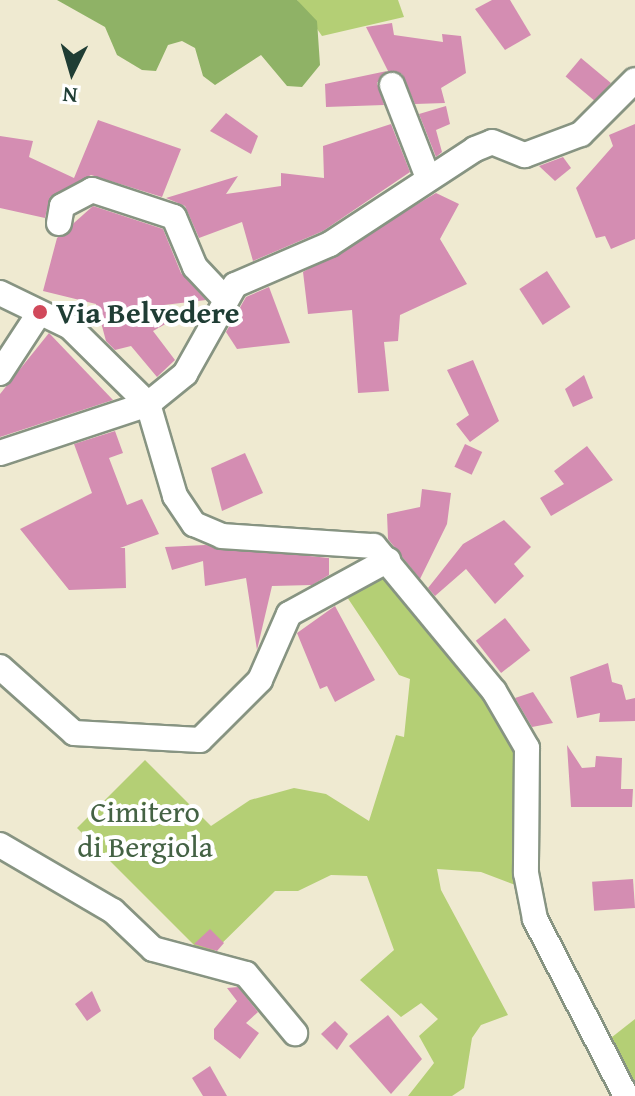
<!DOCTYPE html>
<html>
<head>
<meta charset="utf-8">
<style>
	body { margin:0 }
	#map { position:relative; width:635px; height:1096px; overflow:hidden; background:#efead1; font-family:"Gentium Book Plus",serif }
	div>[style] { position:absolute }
	.green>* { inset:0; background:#b4cf75 }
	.forest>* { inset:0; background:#8fb266 }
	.building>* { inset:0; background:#d48db2; transform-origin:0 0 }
	.roads { filter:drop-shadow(2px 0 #879482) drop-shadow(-2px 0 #879482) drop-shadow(0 2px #879482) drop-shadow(0 -2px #879482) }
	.minor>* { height:24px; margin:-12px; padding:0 12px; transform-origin:12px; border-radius:12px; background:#fff }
	.dots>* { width:22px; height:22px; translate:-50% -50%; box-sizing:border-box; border:4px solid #fff; border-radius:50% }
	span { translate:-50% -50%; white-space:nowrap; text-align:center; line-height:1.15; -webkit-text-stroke:8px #fff; paint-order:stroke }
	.poi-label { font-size:30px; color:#1f3d34; font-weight:700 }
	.left { translate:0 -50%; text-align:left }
	.park-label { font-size:30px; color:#446244 }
	.north { position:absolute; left:32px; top:32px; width:80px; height:80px; -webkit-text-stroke:6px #fff; paint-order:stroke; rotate:185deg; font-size:22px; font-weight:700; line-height:32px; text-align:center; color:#1f3d34 }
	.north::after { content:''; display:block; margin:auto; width:28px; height:36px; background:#1f3d34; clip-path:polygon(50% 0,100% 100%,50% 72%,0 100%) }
</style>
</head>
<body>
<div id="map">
	<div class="green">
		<i style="clip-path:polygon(297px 0,398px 0,404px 17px,322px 36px)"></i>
		<i style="clip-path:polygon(389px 571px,497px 706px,516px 755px,518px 886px,481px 872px,437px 869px,441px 890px,508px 1015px,481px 1025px,472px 1038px,464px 1088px,452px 1096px,408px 1096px,434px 1063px,419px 1036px,438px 1019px,421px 1003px,401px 1017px,360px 980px,394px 950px,367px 876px,331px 875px,298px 891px,275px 891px,207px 958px,77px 828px,145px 760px,211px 826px,250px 800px,294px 788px,326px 794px,369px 821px,396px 735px,404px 737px,410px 679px,399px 675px,345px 594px)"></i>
		<i style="clip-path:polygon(635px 1019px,635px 1096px,607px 1041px)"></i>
	</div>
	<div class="forest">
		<i style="clip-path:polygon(57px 0,297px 0,317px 21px,320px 65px,302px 87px,287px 86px,261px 55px,215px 85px,203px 76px,195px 48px,182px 41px,168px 45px,156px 71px,142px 70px,117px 55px,105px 27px)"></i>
	</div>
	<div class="building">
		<i style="clip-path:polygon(492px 0,510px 0,531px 35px,505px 50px,475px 9px)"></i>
		<i style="clip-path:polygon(392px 23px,394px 35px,443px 42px,442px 34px,461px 36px,466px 73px,441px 88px,445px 103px,415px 104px,402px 74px,388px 71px,366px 27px)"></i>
		<i style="left:581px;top:58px;width:39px;height:24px;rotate:40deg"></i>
		<i style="clip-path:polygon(387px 71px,377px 83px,384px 105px,326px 107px,325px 84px)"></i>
		<i style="clip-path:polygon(446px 106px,450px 124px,436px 130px,442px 152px,436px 157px,419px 114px)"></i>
		<i style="clip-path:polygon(226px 113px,258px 136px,251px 154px,210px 131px)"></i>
		<i style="clip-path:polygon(98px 120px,181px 149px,162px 197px,91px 175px,50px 197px,45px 218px,0 208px,0 136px,33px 141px,29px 157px,74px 178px)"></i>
		<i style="clip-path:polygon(391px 124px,410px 172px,323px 231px,253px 261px,242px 222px,199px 238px,185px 206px,166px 198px,238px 176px,226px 194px,281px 186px,281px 173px,324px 178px,323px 146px)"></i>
		<i style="clip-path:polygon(635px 124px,635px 239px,611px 249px,605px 236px,596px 238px,576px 188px,613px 146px,609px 135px)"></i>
		<i style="clip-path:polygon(563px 157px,571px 168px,555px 181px,539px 166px)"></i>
		<i style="clip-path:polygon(436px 193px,459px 204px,440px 239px,467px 284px,400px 315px,398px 341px,384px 342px,389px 391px,358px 393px,352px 310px,308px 314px,303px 272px)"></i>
		<i style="clip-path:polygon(93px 206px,163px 229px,181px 273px,206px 300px,164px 305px,169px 322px,153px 331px,175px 360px,157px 377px,131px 346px,115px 350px,106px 341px,96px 304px,43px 291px,57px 238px)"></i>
		<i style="left:547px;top:271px;width:43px;height:33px;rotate:57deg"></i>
		<i style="clip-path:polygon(269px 287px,290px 343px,237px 349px,226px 332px,246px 297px)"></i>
		<i style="clip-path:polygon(49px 333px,113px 400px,0 437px,0 394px)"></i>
		<i style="clip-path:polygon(473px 360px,499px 421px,470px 442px,456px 424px,469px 415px,447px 370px)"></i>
		<i style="clip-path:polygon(584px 375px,593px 398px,573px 407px,565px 389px)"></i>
		<i style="clip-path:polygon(115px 431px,123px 453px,109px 458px,127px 505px,142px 499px,159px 534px,120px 548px,125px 548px,126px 588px,69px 590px,20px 529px,92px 493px,74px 444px)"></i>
		<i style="left:465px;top:444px;width:19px;height:25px;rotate:25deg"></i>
		<i style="clip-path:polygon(587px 446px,613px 480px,551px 516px,540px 498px,564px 484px,554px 471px)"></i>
		<i style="clip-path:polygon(245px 453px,263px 493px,222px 511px,211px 468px)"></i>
		<i style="clip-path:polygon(422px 489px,451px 493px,447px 524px,420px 579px,388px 539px,387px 514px,420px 507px)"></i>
		<i style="clip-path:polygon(504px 520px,531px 547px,514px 564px,524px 576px,495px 604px,466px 569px,435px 596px,428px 588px,463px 544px)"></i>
		<i style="clip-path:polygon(205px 545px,329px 558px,329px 575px,312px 585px,272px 586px,257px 650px,246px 578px,205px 586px,203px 561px,172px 570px,165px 547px)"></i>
		<i style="clip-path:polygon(335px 606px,375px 680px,335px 702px,327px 686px,320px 689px,297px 633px)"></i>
		<i style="left:505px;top:618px;width:41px;height:37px;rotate:52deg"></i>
		<i style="clip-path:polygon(608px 663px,612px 682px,622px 685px,626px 700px,635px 698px,635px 721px,599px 722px,600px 713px,577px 718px,570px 677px)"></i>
		<i style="clip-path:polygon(533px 692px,553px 723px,532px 727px,515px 698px)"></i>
		<i style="clip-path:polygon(567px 745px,582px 768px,595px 767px,596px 756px,622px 758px,621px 789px,633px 789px,632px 807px,571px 807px)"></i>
		<i style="left:633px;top:879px;width:29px;height:41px;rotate:86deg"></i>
		<i style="clip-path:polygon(210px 929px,224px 943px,217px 951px,194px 944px)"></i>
		<i style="clip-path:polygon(238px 987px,258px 1012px,246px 1023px,259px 1033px,240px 1059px,214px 1039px,214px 1029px,237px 1001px,227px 988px)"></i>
		<i style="clip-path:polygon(92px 991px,101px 1011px,87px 1021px,75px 1004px)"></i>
		<i style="clip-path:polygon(388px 1015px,422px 1059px,391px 1094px,349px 1046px)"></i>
		<i style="clip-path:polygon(335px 1021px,348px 1034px,337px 1050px,321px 1034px)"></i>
		<i style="clip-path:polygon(210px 1066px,227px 1096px,203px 1096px,192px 1078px)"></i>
	</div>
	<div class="roads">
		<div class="minor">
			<i style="left:392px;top:85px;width:100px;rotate:68.8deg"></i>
			<i style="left:59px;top:223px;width:17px;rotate:-80deg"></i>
			<i style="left:62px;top:206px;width:34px;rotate:-28deg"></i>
			<i style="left:92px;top:190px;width:86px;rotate:18.2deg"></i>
			<i style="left:174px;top:217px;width:54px;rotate:67.2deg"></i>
			<i style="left:195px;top:267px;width:44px;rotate:46.8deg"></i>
			<i style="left:0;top:293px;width:78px;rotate:25.9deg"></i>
			<i style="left:70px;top:327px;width:110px;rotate:44.6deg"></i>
			<i style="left:148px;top:404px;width:96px;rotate:73.6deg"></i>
			<i style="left:175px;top:496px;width:34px;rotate:56deg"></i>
			<i style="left:194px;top:524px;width:30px;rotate:23deg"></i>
			<i style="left:222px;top:536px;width:152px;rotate:3.8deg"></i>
			<i style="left:374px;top:546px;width:188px;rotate:50.4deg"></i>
			<i style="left:494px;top:691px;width:66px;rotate:59.9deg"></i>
			<i style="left:527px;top:748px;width:125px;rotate:90.5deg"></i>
			<i style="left:526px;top:873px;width:47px;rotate:78.9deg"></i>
			<i style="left:535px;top:919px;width:199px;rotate:62.8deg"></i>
			<i style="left:0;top:373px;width:69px;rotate:-56.8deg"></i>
			<i style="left:0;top:453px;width:156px;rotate:-18.3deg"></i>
			<i style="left:148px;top:404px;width:48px;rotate:-39deg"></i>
			<i style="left:185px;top:374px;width:102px;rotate:-60.7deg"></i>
			<i style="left:235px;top:285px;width:103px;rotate:-23.3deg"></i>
			<i style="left:330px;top:244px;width:173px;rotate:-33.2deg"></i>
			<i style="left:475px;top:149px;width:18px;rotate:-22deg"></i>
			<i style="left:492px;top:142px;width:35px;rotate:22deg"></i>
			<i style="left:525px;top:155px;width:60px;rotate:-20.6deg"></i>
			<i style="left:581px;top:134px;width:76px;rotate:-45deg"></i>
			<i style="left:0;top:667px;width:99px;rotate:41.7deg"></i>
			<i style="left:74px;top:733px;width:126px;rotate:3.2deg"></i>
			<i style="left:200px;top:740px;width:85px;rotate:-45deg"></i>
			<i style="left:260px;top:680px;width:72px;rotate:-66.3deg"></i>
			<i style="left:289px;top:614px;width:113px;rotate:-28.6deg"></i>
			<i style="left:0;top:845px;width:131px;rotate:30.3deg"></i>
			<i style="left:113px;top:911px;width:55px;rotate:43.5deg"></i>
			<i style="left:153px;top:949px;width:96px;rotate:15deg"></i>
			<i style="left:246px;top:974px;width:77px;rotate:50.3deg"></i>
		</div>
	</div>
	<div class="dots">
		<i style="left:40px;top:312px;background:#d1495b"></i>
	</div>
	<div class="poi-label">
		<span class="left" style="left:56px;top:312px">Via Belvedere</span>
	</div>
	<div class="park-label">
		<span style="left:145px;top:828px">Cimitero<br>di Bergiola</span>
	</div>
	<div class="north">N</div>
</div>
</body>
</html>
